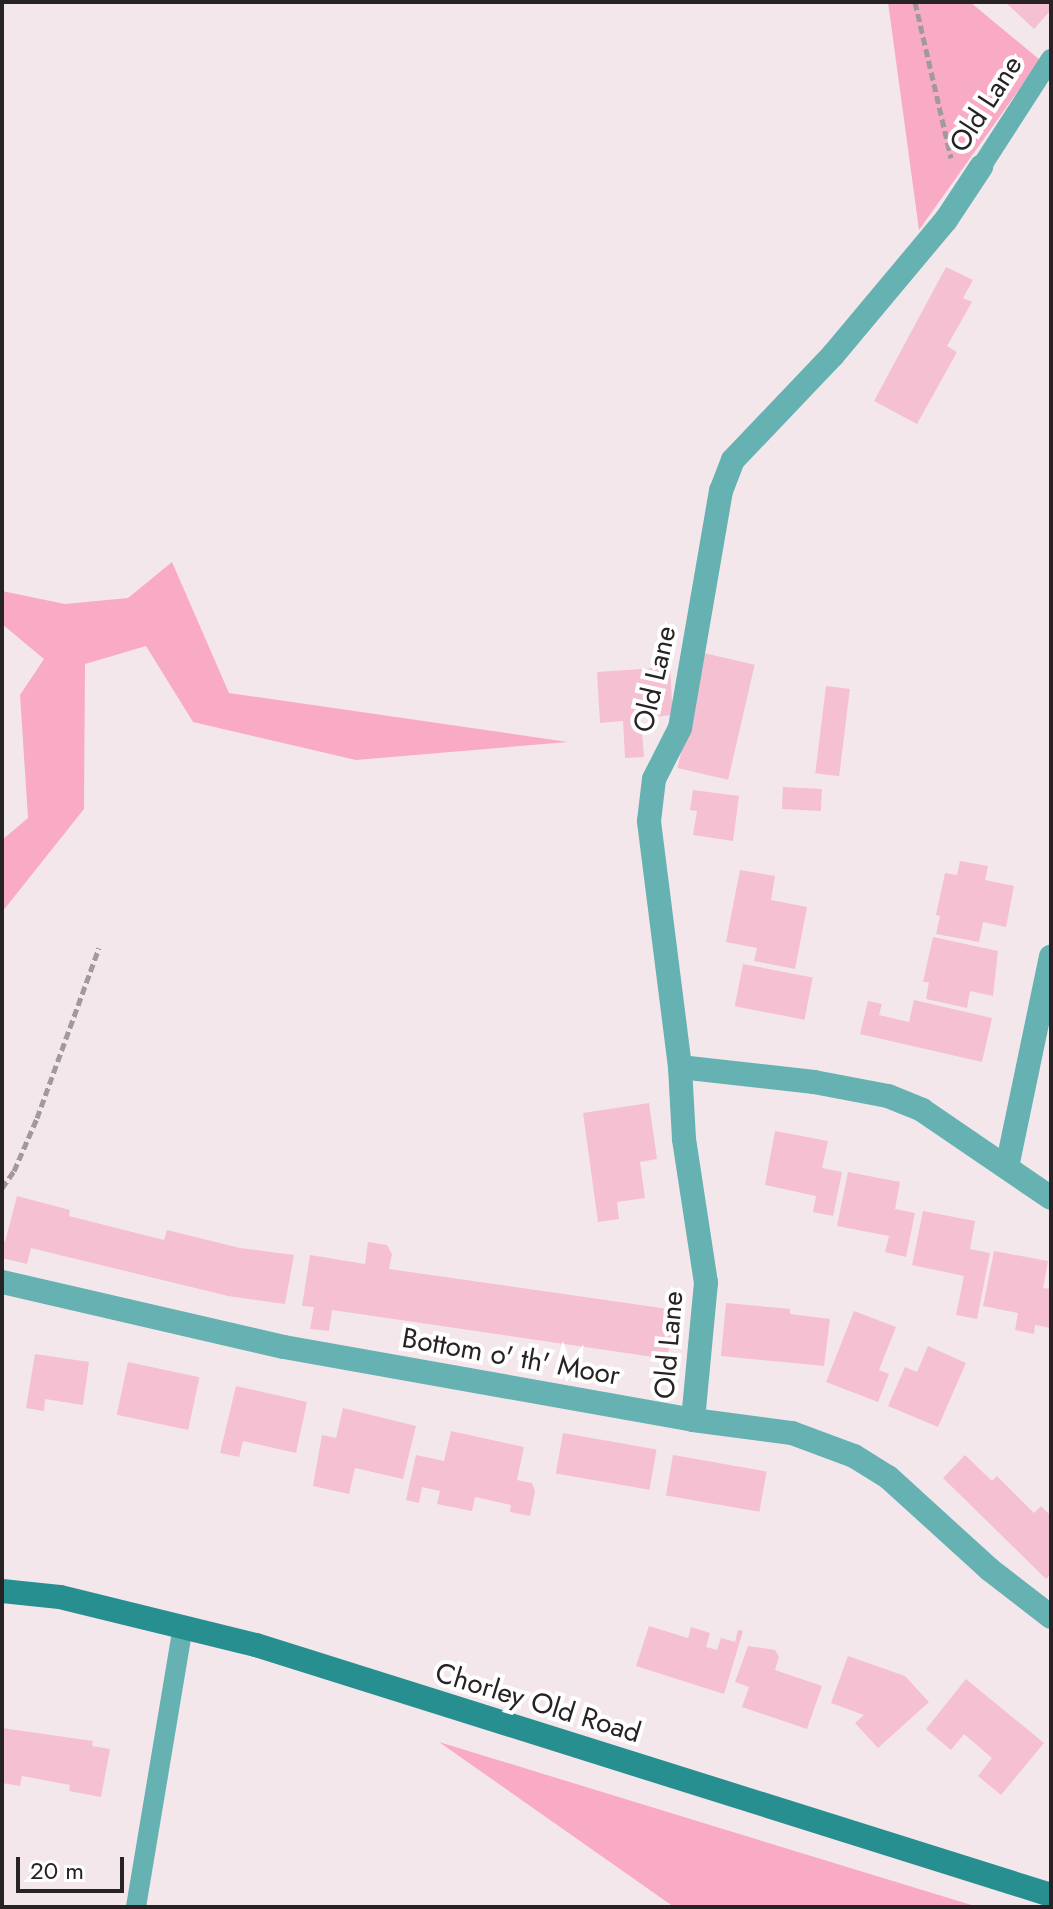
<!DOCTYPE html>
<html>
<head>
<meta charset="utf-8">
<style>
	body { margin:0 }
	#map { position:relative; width:1053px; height:1909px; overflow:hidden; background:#f4e7eb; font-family:Jost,sans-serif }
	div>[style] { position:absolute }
	.green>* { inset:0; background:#f9abc6 }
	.building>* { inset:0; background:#f5c0d1; transform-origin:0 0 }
	.path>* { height:5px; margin-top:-2.5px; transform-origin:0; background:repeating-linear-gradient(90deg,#a2999b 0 8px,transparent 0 12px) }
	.lane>* { height:20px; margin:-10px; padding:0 10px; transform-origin:10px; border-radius:10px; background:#66b1b2 }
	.street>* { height:24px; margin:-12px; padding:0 12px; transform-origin:12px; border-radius:12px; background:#66b1b2 }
	.secondary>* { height:24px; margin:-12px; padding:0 12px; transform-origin:12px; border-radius:12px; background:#288f91 }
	span { translate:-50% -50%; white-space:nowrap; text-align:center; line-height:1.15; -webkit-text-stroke:8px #fff; paint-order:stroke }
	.street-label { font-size:28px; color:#272223 }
	.frame { position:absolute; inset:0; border:4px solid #272223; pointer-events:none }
	.scale { position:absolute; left:16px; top:1857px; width:108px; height:36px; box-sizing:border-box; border:4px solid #272223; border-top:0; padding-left:10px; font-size:24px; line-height:28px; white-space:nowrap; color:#272223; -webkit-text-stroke:6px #fff; paint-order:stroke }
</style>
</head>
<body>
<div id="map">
	<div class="green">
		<i style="clip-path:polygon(888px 2px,970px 2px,1040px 60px,919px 230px)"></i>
		<i style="clip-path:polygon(172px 562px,229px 693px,568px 742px,356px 760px,193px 722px,146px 646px,85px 664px,84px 809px,2px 912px,2px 840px,28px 818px,20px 695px,44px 659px,2px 624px,2px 591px,65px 604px,128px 598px)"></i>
		<i style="clip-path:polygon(439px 1742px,978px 1907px,674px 1907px)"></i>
	</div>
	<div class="building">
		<i style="clip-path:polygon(1005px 2px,1051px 2px,1051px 10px,1034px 29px)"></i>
		<i style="clip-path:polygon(946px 267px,973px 280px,963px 298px,972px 302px,947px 346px,957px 352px,917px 424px,874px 401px)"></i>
		<i style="left:704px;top:653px;width:52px;height:118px;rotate:13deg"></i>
		<i style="clip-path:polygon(670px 667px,673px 715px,641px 718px,644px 757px,625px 758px,623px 721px,600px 723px,597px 672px)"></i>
		<i style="left:826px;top:686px;width:24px;height:88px;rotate:7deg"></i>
		<i style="left:783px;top:787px;width:39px;height:22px;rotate:3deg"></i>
		<i style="clip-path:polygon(693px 790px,739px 796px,733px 841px,693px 835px,697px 811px,690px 810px)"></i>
		<i style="clip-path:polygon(960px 861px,988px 866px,985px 880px,1014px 886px,1006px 927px,983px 922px,979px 942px,936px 934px,940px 916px,936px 915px,945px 873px,957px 875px)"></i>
		<i style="clip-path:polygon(740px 870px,775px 876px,771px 900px,807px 907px,795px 969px,754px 961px,757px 948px,726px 942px)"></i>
		<i style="clip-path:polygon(933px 937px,998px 951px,993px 996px,970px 991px,967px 1008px,926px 999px,929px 982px,923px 982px)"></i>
		<i style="left:743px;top:964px;width:71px;height:43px;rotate:11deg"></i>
		<i style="clip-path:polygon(914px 1000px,992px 1018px,982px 1062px,860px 1034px,868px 1001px,882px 1004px,879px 1015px,909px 1022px)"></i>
		<i style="clip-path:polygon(649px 1103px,657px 1159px,640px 1162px,645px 1198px,617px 1202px,619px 1219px,598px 1222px,583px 1113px)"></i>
		<i style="clip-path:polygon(775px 1131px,828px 1141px,822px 1168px,842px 1172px,833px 1216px,813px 1212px,816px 1196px,765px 1185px)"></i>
		<i style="clip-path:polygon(848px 1172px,900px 1182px,895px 1209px,915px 1213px,906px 1257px,885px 1252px,889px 1236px,837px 1226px)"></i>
		<i style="clip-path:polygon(17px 1196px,70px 1210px,69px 1216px,164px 1240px,167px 1230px,240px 1248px,294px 1255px,285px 1304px,228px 1296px,31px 1248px,27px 1264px,2px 1258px,2px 1241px,5px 1242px)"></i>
		<i style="clip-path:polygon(923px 1211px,975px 1221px,970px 1249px,990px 1253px,977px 1319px,956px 1315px,964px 1276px,912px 1265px)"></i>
		<i style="clip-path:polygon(368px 1242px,387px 1245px,392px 1254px,389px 1269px,675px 1310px,667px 1359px,332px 1310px,329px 1331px,310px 1329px,314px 1307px,302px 1306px,310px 1255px,365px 1264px)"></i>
		<i style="clip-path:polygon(994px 1251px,1048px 1261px,1043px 1288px,1051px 1289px,1051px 1328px,1035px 1325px,1034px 1334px,1015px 1330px,1018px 1313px,983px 1306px)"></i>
		<i style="clip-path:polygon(726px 1303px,790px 1309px,790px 1314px,830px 1319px,824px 1366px,721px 1356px)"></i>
		<i style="clip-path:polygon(854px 1311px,896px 1327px,879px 1370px,889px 1374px,878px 1402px,826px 1382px)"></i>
		<i style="clip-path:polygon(928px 1346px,966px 1363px,938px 1427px,888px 1406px,905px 1367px,917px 1372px)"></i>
		<i style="clip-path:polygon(35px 1354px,89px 1362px,83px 1405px,45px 1399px,44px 1411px,26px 1408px)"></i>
		<i style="left:128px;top:1362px;width:73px;height:54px;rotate:12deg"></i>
		<i style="clip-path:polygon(236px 1386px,307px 1402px,296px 1453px,243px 1441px,239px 1457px,220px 1453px)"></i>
		<i style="clip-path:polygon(343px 1408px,416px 1426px,403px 1479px,355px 1468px,349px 1494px,313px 1486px,322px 1435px,336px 1438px)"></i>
		<i style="clip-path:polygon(451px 1431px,524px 1447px,517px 1480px,532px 1483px,535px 1491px,530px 1516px,510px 1512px,511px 1505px,475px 1497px,472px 1511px,437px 1504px,440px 1491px,422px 1487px,419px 1503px,406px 1500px,416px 1455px,444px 1461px)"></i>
		<i style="left:563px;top:1433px;width:95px;height:41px;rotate:10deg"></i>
		<i style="left:673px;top:1455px;width:95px;height:41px;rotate:10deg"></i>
		<i style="clip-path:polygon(965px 1455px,992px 1481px,997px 1476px,1034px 1513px,1041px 1506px,1051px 1516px,1051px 1574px,1046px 1579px,943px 1478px)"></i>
		<i style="clip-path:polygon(649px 1626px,688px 1638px,691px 1627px,710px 1633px,706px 1647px,717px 1650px,721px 1638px,735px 1642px,738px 1630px,743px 1631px,724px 1694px,636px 1666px)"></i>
		<i style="clip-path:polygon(748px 1646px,775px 1650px,779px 1657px,775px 1670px,822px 1686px,807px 1729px,742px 1707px,749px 1687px,735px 1682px)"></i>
		<i style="clip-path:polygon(848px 1656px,905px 1676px,929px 1702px,878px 1748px,855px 1723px,864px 1715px,831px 1703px)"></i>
		<i style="clip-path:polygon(966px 1679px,1044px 1743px,1001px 1795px,978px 1776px,992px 1758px,964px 1734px,951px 1750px,926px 1729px)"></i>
		<i style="clip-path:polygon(2px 1728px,93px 1741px,92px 1746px,110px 1749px,101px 1797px,69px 1791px,70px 1785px,22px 1776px,20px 1786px,2px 1783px)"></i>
	</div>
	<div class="path">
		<i style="left:915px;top:2px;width:160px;rotate:77deg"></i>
		<i style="left:2px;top:1188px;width:21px;rotate:-55deg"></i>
		<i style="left:14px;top:1171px;width:58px;rotate:-66.5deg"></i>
		<i style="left:37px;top:1118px;width:181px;rotate:-70deg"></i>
	</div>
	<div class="lane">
		<i style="left:981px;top:167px;width:129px;rotate:-57.1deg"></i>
		<i style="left:136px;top:1907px;width:284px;rotate:-80.5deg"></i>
	</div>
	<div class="street">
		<i style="left:680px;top:1067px;width:135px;rotate:6.4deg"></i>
		<i style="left:814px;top:1082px;width:75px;rotate:10.7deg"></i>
		<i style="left:888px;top:1096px;width:37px;rotate:22deg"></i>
		<i style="left:922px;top:1110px;width:156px;rotate:34.3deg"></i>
		<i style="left:1007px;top:1167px;width:215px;rotate:-78.2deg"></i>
		<i style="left:2px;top:1282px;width:289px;rotate:13deg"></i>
		<i style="left:284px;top:1347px;width:415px;rotate:10.1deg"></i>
		<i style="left:693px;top:1420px;width:100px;rotate:7.5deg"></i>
		<i style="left:792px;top:1433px;width:66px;rotate:20.4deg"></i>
		<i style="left:854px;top:1456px;width:40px;rotate:32deg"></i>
		<i style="left:888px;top:1477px;width:137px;rotate:42.3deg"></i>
		<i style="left:989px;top:1569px;width:78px;rotate:37.7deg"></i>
		<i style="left:693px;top:1420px;width:138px;rotate:-84.6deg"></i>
		<i style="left:706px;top:1283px;width:146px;rotate:-98.7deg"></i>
		<i style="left:684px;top:1139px;width:72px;rotate:-93.2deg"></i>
		<i style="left:680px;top:1067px;width:248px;rotate:-97.2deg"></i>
		<i style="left:649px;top:821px;width:42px;rotate:-83.2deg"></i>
		<i style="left:654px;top:779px;width:57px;rotate:-63deg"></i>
		<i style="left:680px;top:728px;width:241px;rotate:-80.2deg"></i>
		<i style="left:721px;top:491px;width:33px;rotate:-69deg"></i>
		<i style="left:733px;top:460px;width:145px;rotate:-46.4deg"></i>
		<i style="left:833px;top:355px;width:176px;rotate:-50.1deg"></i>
		<i style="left:946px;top:220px;width:64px;rotate:-56.6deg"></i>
	</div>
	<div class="secondary">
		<i style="left:2px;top:1591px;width:58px;rotate:5.9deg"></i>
		<i style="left:60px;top:1597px;width:202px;rotate:13.8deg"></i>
		<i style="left:256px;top:1645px;width:833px;rotate:17.46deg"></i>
	</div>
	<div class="street-label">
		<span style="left:986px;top:104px;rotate:-57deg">Old Lane</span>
		<span style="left:655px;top:679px;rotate:-77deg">Old Lane</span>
		<span style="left:669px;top:1345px;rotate:-85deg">Old Lane</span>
		<span style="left:511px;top:1357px;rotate:10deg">Bottom o' th' Moor</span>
		<span style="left:538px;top:1703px;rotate:17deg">Chorley Old Road</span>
	</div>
	<div class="frame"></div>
	<div class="scale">20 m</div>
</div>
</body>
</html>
